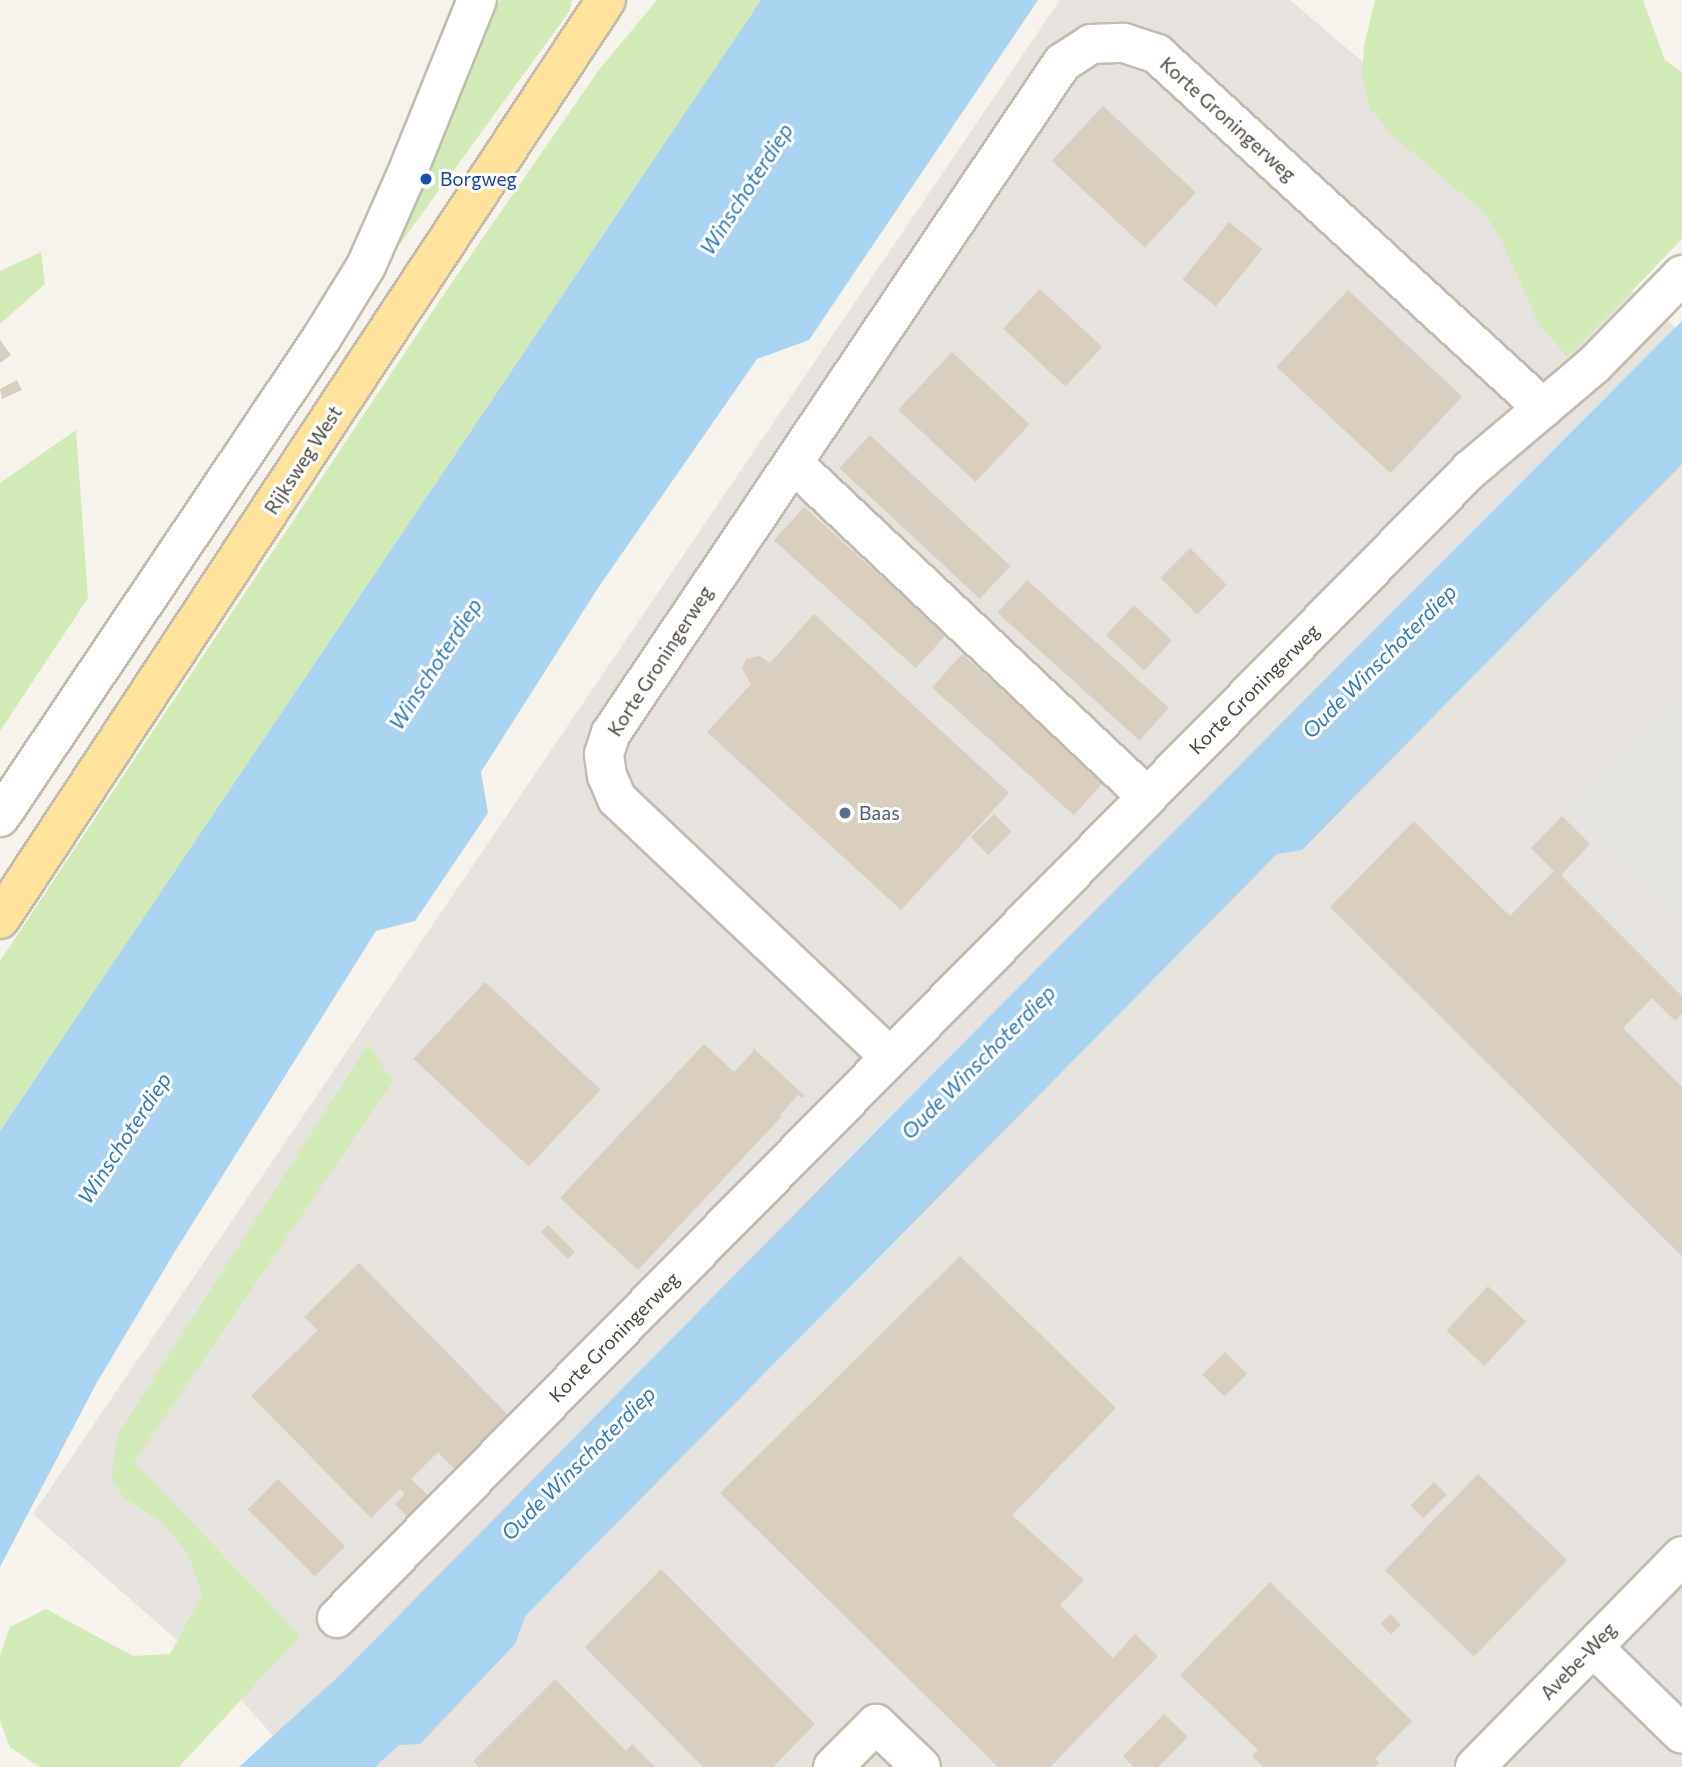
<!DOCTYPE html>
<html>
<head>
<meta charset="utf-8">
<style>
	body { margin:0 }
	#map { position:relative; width:1682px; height:1767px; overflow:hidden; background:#f6f3ec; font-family:Commissioner,sans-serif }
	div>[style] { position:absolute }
	.industrial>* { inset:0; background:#e6e2dd }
	.green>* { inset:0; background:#d2eab5 }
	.parking>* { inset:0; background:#e5e3e0 }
	.water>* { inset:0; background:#a9d4f2 }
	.building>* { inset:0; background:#d8cfc1; transform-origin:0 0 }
	.roads { filter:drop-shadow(2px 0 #c2bbae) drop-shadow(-2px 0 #c2bbae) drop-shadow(0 2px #c2bbae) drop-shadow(0 -2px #c2bbae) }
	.minor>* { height:38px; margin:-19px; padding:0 19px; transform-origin:19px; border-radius:19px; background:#fff }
	.major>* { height:38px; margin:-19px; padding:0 19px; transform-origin:19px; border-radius:19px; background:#ffe39c }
	.dots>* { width:19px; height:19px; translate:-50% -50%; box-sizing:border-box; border:4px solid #fff; border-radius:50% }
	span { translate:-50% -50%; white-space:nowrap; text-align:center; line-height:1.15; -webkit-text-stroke:6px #fff; paint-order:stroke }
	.street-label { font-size:19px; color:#4b4439 }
	.transit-label { font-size:19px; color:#164399 }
	.left { translate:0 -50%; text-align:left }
	.service-label { font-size:19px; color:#4e5e75 }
	.water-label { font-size:21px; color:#2e7ab2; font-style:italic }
</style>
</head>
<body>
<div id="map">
	<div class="industrial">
		<i style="clip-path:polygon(1060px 0,1290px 0,1682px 333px,1682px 1767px,332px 1767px,282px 1746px,226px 1683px,33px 1514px)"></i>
	</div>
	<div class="green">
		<i style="clip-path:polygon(500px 0,572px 0,569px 12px,397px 248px)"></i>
		<i style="clip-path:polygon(657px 0,761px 0,0 1131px,0 961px,442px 297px,598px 71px)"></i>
		<i style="clip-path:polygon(1375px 0,1643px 0,1665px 60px,1682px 72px,1682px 239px,1568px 357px,1540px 326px,1501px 239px,1484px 212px,1393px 136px,1370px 108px,1362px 77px,1364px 46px)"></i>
		<i style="clip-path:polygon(41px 252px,45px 284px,0 324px,0 271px)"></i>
		<i style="clip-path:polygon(76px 430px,88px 598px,0 731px,0 483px)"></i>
		<i style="clip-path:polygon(368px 1045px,393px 1081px,134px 1462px,300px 1636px,179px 1767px,39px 1767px,10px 1747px,0 1721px,0 1655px,10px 1627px,46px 1609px,133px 1656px,170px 1654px,202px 1595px,189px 1555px,160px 1520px,125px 1499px,111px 1479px,118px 1434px)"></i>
	</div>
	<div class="parking">
		<i style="clip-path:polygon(1682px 686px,1682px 933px,1559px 814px)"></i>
	</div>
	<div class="water">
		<i style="clip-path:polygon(761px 0,1038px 0,809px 340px,757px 359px,598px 588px,481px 772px,488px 813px,415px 921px,376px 931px,174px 1253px,96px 1384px,0 1567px,0 1131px)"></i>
		<i style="clip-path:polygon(1682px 321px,1682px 464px,1302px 850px,1277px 854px,526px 1615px,515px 1644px,420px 1744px,399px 1745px,375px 1767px,239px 1767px,340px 1675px,992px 1014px)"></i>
	</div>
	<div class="building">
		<i style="left:1103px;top:106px;width:127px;height:75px;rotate:43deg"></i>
		<i style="left:1229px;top:222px;width:43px;height:74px;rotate:39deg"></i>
		<i style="left:1040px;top:289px;width:85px;height:54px;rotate:43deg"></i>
		<i style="left:1348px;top:290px;width:156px;height:105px;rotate:43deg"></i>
		<i style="clip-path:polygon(0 340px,11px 355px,0 363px)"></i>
		<i style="left:952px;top:352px;width:106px;height:79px;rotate:43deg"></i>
		<i style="clip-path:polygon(17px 380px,22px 390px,2px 399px,0 389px)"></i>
		<i style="left:870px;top:435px;width:192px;height:45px;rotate:43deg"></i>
		<i style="left:804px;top:507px;width:191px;height:45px;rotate:42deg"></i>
		<i style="left:1190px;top:548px;width:52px;height:42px;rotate:45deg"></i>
		<i style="left:1027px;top:580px;width:191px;height:44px;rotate:42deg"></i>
		<i style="left:1134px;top:605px;width:52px;height:41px;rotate:43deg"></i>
		<i style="clip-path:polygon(814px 614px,1009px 793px,901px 910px,707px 732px,751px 684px,742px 669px,746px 659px,760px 656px,770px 663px)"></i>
		<i style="left:962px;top:654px;width:191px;height:45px;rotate:42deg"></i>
		<i style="left:994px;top:814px;width:25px;height:33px;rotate:45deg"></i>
		<i style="clip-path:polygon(1562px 816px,1590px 844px,1561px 875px,1682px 996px,1682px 1014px,1675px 1021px,1652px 998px,1623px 1028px,1682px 1087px,1682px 1256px,1330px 907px,1414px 821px,1510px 916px,1554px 871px,1531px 848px)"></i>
		<i style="left:485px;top:982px;width:158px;height:105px;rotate:43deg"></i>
		<i style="clip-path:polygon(704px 1044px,734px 1072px,753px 1052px,753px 1048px,805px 1096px,802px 1098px,798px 1095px,780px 1115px,782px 1116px,638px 1270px,560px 1198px)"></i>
		<i style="left:548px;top:1225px;width:38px;height:10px;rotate:45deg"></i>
		<i style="clip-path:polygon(960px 1256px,1116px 1408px,1012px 1515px,1084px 1580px,1060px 1605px,1113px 1658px,1135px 1634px,1158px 1656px,1050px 1767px,998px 1767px,720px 1493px)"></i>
		<i style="clip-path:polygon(359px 1263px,518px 1425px,464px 1479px,438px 1452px,411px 1479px,438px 1505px,417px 1527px,395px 1504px,405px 1494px,400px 1489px,371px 1518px,251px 1396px,318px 1330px,304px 1317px)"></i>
		<i style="left:1488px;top:1286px;width:52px;height:61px;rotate:43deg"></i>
		<i style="left:1225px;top:1352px;width:31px;height:32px;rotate:45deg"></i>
		<i style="left:1478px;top:1474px;width:124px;height:134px;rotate:44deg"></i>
		<i style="left:278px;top:1479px;width:95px;height:43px;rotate:45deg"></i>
		<i style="left:1434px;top:1482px;width:18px;height:33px;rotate:45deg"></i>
		<i style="clip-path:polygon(661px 1569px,815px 1724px,773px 1767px,703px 1767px,585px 1647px)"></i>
		<i style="clip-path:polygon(1270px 1582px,1412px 1721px,1375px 1759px,1379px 1763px,1375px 1767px,1263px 1767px,1252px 1756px,1258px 1750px,1180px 1675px)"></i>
		<i style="left:1391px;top:1614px;width:15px;height:14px;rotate:48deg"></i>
		<i style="clip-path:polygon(555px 1679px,626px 1751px,632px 1744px,655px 1767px,479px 1767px,473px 1761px)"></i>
		<i style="clip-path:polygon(1164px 1714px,1188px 1737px,1158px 1767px,1134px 1767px,1123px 1756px)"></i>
	</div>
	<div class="roads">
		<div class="minor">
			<i style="left:793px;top:463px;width:487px;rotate:43.3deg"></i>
			<i style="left:0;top:817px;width:576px;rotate:-56.12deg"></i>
			<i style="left:321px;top:339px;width:86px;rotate:-58.3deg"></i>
			<i style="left:366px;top:266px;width:96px;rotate:-66.1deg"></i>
			<i style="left:405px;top:178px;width:192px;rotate:-68deg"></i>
			<i style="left:890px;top:1057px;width:376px;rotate:-136.6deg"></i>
			<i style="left:617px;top:799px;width:25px;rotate:-113deg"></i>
			<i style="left:607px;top:776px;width:22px;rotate:-98deg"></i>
			<i style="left:604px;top:754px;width:22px;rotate:-72deg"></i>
			<i style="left:611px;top:733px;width:808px;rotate:-56.05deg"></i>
			<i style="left:1062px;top:63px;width:35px;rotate:-33deg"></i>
			<i style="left:1091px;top:44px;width:33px;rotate:-2deg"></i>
			<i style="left:1124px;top:43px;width:35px;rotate:18deg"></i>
			<i style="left:1157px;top:54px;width:524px;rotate:42.52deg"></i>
			<i style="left:337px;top:1618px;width:1613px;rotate:-45.38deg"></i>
			<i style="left:1470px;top:470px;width:162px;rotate:-40.3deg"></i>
			<i style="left:1594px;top:365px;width:126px;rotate:-45.6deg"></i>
			<i style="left:1593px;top:1647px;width:124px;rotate:44.3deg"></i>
			<i style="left:833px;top:1767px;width:61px;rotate:-45deg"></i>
			<i style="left:876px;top:1724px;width:62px;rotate:43.7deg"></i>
			<i style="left:1475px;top:1767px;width:296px;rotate:-45.5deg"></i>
		</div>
		<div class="major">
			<i style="left:0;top:919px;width:1101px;rotate:-56.6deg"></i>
		</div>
	</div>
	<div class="dots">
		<i style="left:426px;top:179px;background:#1a4fb4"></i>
		<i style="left:845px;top:813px;background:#5c6f8a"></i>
	</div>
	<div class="street-label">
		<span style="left:1228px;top:119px;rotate:42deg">Korte Groningerweg</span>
		<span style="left:303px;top:460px;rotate:-57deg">Rijksweg West</span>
		<span style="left:660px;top:661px;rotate:-57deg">Korte Groningerweg</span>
		<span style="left:1254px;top:689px;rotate:-45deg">Korte Groningerweg</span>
		<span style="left:614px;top:1337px;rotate:-45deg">Korte Groningerweg</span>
		<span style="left:1578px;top:1661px;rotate:-46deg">Avebe-Weg</span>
	</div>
	<div class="transit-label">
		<span class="left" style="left:440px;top:179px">Borgweg</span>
	</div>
	<div class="service-label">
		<span class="left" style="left:859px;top:813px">Baas</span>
	</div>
	<div class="water-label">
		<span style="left:746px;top:189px;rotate:-57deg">Winschoterdiep</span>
		<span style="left:1379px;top:661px;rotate:-45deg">Oude Winschoterdiep</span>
		<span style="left:435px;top:664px;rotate:-57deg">Winschoterdiep</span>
		<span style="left:978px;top:1062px;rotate:-45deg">Oude Winschoterdiep</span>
		<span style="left:124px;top:1138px;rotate:-57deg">Winschoterdiep</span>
		<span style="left:578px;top:1463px;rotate:-45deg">Oude Winschoterdiep</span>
	</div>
</div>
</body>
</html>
